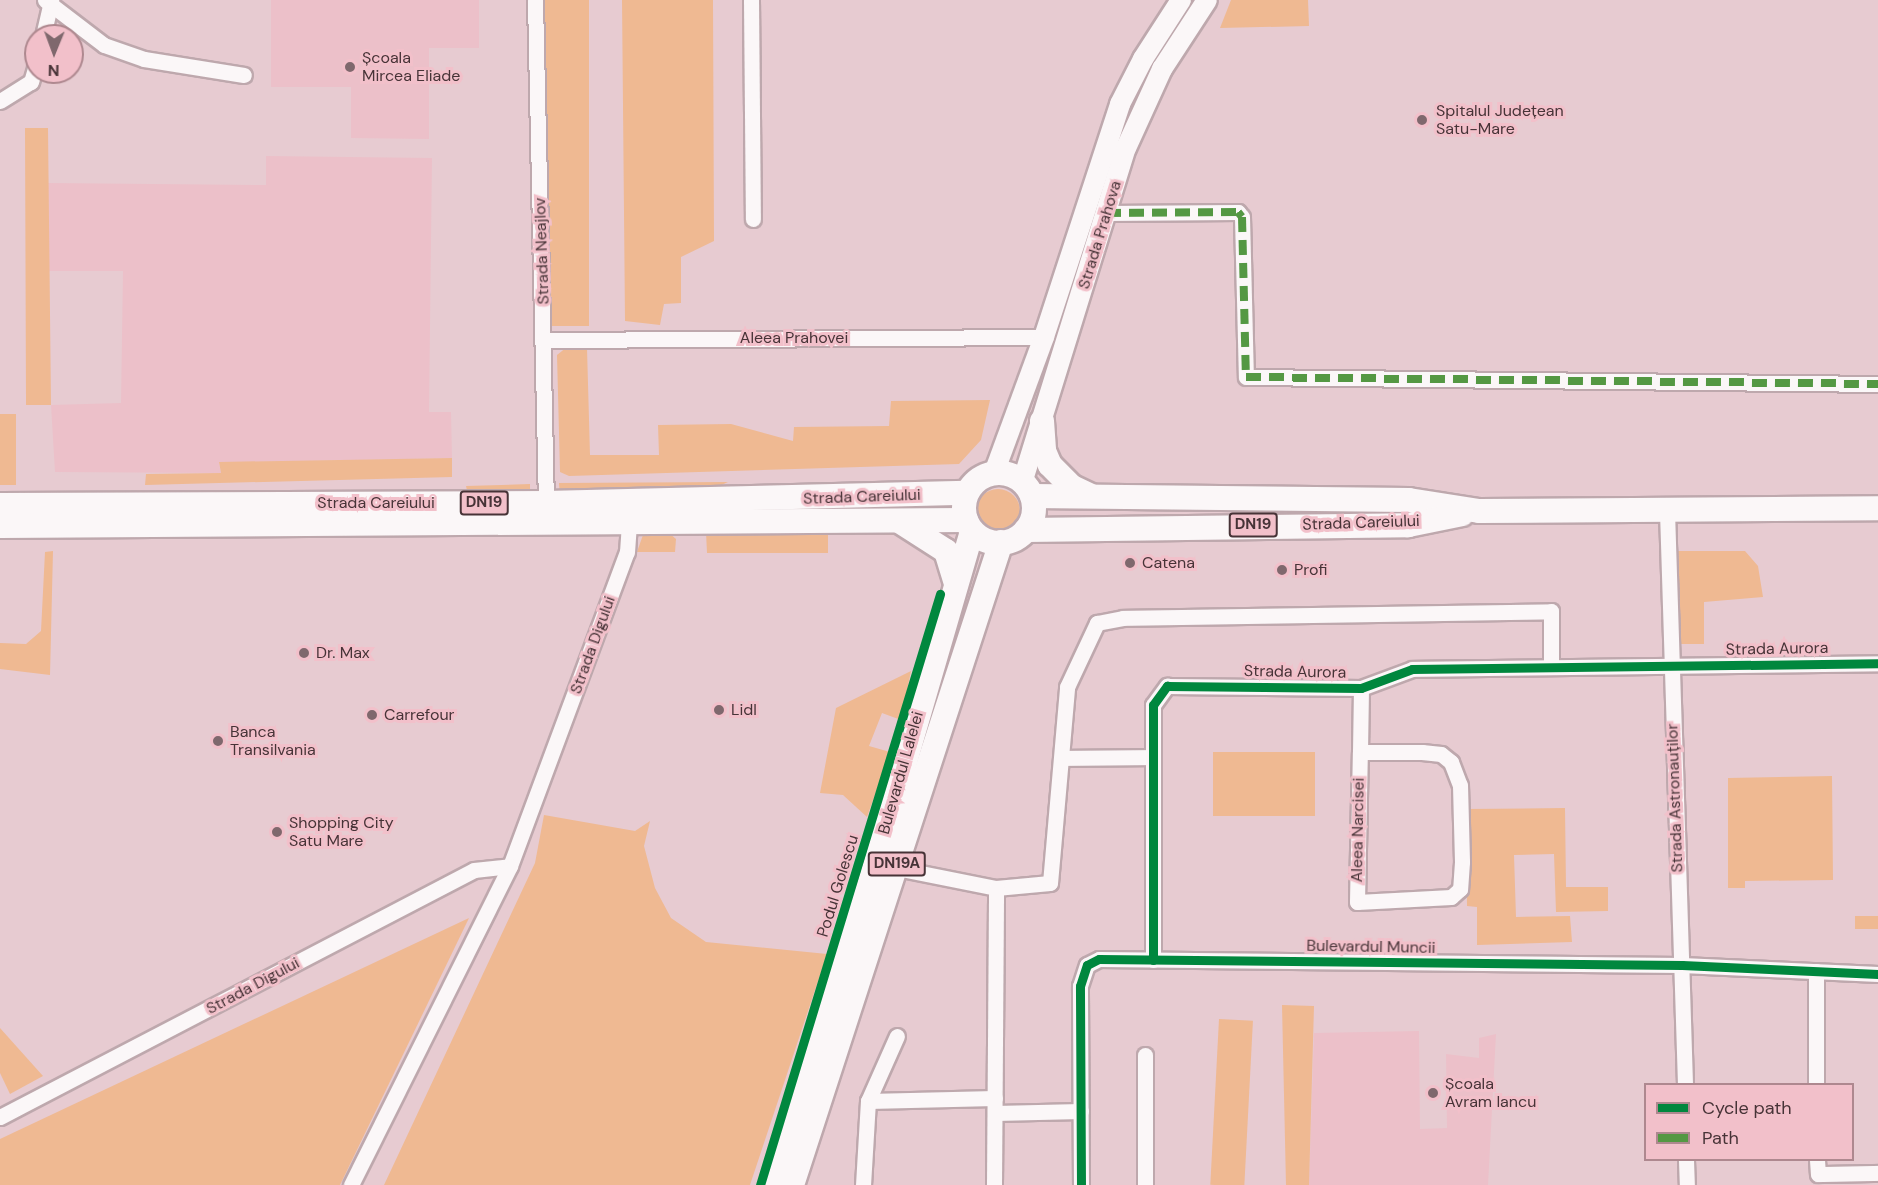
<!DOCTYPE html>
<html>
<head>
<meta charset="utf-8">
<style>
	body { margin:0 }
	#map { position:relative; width:1878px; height:1185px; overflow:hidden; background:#e7cbd1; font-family:"DM Sans",sans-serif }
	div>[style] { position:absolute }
	.built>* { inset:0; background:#ecc0c9 }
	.green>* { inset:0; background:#efb992; transform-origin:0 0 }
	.round { border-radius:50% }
	.roads { filter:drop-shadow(2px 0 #bea8ad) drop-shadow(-2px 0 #bea8ad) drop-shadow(0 2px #bea8ad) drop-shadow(0 -2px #bea8ad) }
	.minor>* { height:15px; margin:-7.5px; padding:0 7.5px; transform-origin:7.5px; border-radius:7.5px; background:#fbf7f8 }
	.tertiary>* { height:20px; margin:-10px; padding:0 10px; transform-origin:10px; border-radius:10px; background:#fbf7f8 }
	.primary>* { height:24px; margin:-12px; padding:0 12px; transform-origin:12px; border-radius:12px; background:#fbf7f8 }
	.primary>.ring { margin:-12px; padding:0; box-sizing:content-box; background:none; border:24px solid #fbf7f8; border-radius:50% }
	.quiet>* { height:8px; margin-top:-4px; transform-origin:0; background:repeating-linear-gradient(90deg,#549843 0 15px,transparent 0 23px) }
	.cycleway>* { height:9px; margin:-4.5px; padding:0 4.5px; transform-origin:4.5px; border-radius:4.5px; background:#00873e }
	.dots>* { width:16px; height:16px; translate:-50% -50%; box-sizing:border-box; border:3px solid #f2c0ca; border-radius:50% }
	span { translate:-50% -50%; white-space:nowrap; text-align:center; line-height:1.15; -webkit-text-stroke:6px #f2c0ca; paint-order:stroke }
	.shield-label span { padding:2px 4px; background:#f2c0ca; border:2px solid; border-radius:4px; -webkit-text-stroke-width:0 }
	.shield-label { font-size:15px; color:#473337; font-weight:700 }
	.poi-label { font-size:16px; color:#473337 }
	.left { translate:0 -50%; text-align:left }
	.street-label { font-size:16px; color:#473337 }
	.legend { position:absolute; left:1644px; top:1083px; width:210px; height:78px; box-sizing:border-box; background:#f2c0ca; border:2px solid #ae888f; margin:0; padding:8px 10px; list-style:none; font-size:18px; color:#473337 }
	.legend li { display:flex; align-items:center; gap:12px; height:30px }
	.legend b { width:30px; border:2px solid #ae888f }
	.north { position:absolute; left:24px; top:24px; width:60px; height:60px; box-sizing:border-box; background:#f2c0ca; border:2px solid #ae888f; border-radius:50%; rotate:181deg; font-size:16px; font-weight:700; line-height:24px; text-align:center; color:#473337 }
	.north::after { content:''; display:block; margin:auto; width:21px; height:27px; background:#7f686d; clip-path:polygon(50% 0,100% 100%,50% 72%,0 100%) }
</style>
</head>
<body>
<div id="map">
	<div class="built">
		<i style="clip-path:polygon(271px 0,479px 0,479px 48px,429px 48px,429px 139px,351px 138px,351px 87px,271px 87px)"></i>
		<i style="clip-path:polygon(266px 156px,432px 158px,429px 412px,451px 412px,452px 458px,219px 463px,221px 473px,55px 472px,51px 405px,121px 403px,123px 271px,49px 271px,48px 183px,266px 185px)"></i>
		<i style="clip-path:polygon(1419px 1031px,1420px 1129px,1447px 1128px,1446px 1054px,1479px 1058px,1479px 1038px,1496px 1034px,1488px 1185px,1309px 1185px,1314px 1033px)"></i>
	</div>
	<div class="green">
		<i style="left:545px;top:0;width:44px;height:326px"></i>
		<i style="clip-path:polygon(622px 0,713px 0,714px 241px,681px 257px,681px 303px,664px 304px,660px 325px,625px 321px)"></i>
		<i style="clip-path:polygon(1186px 0,1196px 0,1160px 53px,1140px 95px,1047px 373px,1039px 370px,1122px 110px)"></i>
		<i style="clip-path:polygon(1231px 0,1308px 0,1309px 26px,1220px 28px)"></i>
		<i style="clip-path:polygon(25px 128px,48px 128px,51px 405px,26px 405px,26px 401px)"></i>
		<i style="clip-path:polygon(567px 347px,587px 348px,590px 455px,659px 455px,658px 425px,731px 424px,793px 441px,794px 427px,889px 426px,891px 401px,990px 400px,981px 440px,959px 464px,569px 476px,560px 472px,557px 355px)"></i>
		<i style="left:0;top:414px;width:16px;height:71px"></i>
		<i style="clip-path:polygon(452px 458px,452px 477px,145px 485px,146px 474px,221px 473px,219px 462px)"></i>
		<i style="clip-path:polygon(728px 482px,715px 488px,560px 497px,559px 483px)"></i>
		<i style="clip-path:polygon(530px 484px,530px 491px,469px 499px,466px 486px)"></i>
		<i class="round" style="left:976px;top:489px;width:44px;height:44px"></i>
		<i style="clip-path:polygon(900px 524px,900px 535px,828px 534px,828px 553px,707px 553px,706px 532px)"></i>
		<i style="clip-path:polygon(644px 532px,669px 533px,676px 539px,675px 552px,637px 552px)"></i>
		<i style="clip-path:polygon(53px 551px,50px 675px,0 669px,0 643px,26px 644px,41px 631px,45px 552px)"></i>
		<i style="clip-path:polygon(1678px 551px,1745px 551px,1758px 566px,1763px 597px,1704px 602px,1704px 644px,1679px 644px)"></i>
		<i style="clip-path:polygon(911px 671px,901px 720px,882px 713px,869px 746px,890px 752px,867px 817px,843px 795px,820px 793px,836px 708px)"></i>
		<i style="left:1213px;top:752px;width:102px;height:64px"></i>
		<i style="clip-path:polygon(1832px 776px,1833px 880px,1745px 881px,1745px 888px,1728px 888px,1728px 778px)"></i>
		<i style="clip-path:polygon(1565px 808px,1566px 887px,1608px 887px,1608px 911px,1556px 912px,1554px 854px,1514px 855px,1516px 917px,1570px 916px,1572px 942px,1477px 945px,1477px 907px,1467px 906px,1466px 809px)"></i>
		<i style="clip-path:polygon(544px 815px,635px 831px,650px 821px,644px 846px,655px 888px,671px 918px,706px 942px,827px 954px,750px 1185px,384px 1185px,535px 863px)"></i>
		<i style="left:1878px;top:916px;width:13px;height:23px;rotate:90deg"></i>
		<i style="clip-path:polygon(469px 918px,340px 1185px,0 1185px,0 1139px)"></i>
		<i style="clip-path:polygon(1282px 1005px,1314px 1006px,1309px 1185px,1286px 1185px)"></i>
		<i style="left:1219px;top:1019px;width:34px;height:166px;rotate:3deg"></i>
		<i style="clip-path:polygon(0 1028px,43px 1076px,10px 1094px,0 1073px)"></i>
	</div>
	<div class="roads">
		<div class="minor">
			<i style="left:45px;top:0;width:74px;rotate:37.3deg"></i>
			<i style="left:104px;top:45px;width:42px;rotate:19.3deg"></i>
			<i style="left:144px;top:59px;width:101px;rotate:9.1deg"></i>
			<i style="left:535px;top:0;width:503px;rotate:88.75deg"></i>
			<i style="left:751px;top:0;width:219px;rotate:89.5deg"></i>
			<i style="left:43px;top:36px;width:37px;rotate:-77deg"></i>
			<i style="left:0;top:101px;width:36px;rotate:-32deg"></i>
			<i style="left:31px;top:82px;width:18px;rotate:-74deg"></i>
			<i style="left:1106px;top:213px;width:132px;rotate:-0.4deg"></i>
			<i style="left:1238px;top:212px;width:6px;rotate:51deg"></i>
			<i style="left:1242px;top:217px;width:160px;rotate:88.6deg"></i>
			<i style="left:1246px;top:377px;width:632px;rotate:0.63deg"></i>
			<i style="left:544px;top:340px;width:500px;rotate:-0.34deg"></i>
			<i style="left:1667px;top:511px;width:573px;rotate:88.2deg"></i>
			<i style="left:1360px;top:752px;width:62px"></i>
			<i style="left:1422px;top:752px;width:19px;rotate:6deg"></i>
			<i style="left:1441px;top:754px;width:13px;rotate:39deg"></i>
			<i style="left:1451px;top:762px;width:25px;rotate:69deg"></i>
			<i style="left:1460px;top:785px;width:77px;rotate:88.5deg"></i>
			<i style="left:1462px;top:862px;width:27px;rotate:94deg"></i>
			<i style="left:1460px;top:889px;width:12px;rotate:138deg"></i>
			<i style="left:1451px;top:897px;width:94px;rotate:177deg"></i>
			<i style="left:1357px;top:902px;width:150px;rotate:-88.9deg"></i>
			<i style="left:1360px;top:752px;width:64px;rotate:-89.1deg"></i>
			<i style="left:1063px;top:758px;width:89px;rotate:-0.6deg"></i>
			<i style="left:896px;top:868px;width:102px;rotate:11.3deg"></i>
			<i style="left:996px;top:888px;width:54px;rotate:-5.3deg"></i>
			<i style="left:1050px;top:883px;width:197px;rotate:-85deg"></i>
			<i style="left:1067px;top:687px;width:71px;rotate:-64.9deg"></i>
			<i style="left:1097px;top:623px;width:26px;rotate:-11deg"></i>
			<i style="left:1123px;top:618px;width:428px;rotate:-0.9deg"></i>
			<i style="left:1551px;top:611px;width:56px;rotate:90deg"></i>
			<i style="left:1153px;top:960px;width:255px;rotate:-90deg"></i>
			<i style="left:1153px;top:705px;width:24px;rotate:-54deg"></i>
			<i style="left:1167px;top:686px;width:194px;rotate:0.6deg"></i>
			<i style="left:1361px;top:688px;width:54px;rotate:-20.4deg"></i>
			<i style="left:1412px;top:669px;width:466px;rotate:-0.7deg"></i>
			<i style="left:1816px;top:971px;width:113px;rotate:90deg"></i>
			<i style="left:1145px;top:1055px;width:130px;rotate:90deg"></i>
			<i style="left:868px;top:1101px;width:127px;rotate:-1.4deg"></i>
			<i style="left:995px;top:1113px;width:86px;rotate:-1.3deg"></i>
			<i style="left:0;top:1117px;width:534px;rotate:-27.52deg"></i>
			<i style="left:474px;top:870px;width:36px;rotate:-6deg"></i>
			<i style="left:510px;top:866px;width:335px;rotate:-69.6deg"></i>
			<i style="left:627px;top:552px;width:30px;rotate:-86deg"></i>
			<i style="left:1686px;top:1160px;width:25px;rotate:88deg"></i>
			<i style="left:1817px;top:1160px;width:14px;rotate:86deg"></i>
			<i style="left:1818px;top:1174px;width:60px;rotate:-1deg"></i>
			<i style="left:351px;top:1185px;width:356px;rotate:-63.5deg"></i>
			<i style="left:863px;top:1185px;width:84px;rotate:-86.6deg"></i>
			<i style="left:868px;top:1101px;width:71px;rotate:-66deg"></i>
			<i style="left:994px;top:1185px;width:297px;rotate:-89.6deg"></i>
			<i style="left:1081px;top:1185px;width:199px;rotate:-90.3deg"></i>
			<i style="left:1080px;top:986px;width:22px;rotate:-72deg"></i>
			<i style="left:1087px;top:965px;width:13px;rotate:-27deg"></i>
			<i style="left:1099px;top:959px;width:583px;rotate:0.59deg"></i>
			<i style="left:1682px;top:965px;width:196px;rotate:2.6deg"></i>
		</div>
		<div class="tertiary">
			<i style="left:994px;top:473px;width:145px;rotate:-69.8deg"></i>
			<i style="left:1044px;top:337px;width:245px;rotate:-71.9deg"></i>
			<i style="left:1120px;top:104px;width:51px;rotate:-62.9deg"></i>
			<i style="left:1143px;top:59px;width:70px;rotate:-57.2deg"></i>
			<i style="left:1022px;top:483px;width:351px;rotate:-72.8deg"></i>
			<i style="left:1126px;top:148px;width:87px;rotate:-65.5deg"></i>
			<i style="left:1162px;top:69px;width:82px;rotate:-56.9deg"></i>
		</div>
		<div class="primary">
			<i style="left:1042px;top:421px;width:30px;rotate:86deg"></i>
			<i style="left:1044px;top:451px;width:15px;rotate:67deg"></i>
			<i style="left:1050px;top:465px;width:31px;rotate:45deg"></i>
			<i style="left:1072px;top:487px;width:21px;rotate:25deg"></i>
			<i class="ring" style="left:964px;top:473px;width:46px;height:46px"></i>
			<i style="left:1032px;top:496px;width:377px;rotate:0.6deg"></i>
			<i style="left:1409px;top:500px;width:71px;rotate:8.9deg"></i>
			<i style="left:1479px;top:511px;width:399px;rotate:-0.4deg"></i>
			<i style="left:0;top:505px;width:546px;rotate:-0.21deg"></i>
			<i style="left:546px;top:503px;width:421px;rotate:-1.4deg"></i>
			<i style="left:899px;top:521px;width:56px;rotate:32.6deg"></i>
			<i style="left:946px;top:551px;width:34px;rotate:73deg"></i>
			<i style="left:0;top:526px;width:966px;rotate:-0.36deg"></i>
			<i style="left:1026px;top:530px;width:382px;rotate:-0.7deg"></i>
			<i style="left:1408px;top:525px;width:55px;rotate:-11.5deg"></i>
			<i style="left:772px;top:1185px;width:329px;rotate:-72.1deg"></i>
			<i style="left:873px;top:872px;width:355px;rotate:-73.8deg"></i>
			<i style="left:792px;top:1185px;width:676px;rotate:-71.99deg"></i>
		</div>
	</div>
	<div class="quiet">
		<i style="left:1106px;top:213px;width:132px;rotate:-0.4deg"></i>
		<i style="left:1238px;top:212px;width:6px;rotate:51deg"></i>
		<i style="left:1242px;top:217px;width:160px;rotate:88.6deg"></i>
		<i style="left:1246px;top:377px;width:632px;rotate:0.63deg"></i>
	</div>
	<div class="cycleway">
		<i style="left:1153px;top:960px;width:255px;rotate:-90deg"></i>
		<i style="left:1153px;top:705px;width:24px;rotate:-54deg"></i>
		<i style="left:1167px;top:686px;width:194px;rotate:0.6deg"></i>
		<i style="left:1361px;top:688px;width:54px;rotate:-20.4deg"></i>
		<i style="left:1412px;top:669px;width:466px;rotate:-0.7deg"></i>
		<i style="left:760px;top:1185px;width:618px;rotate:-73.06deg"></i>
		<i style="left:1081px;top:1185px;width:199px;rotate:-90.3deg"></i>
		<i style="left:1080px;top:986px;width:22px;rotate:-72deg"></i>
		<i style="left:1087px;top:965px;width:13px;rotate:-27deg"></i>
		<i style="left:1099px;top:959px;width:583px;rotate:0.59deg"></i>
		<i style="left:1682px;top:965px;width:196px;rotate:2.6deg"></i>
	</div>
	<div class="dots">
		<i style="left:350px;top:67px;background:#7f686d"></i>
		<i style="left:1422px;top:120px;background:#7f686d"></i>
		<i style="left:1130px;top:563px;background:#7f686d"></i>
		<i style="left:1282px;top:570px;background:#7f686d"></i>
		<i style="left:304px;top:653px;background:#7f686d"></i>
		<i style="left:719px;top:710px;background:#7f686d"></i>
		<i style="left:372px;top:715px;background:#7f686d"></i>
		<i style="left:218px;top:741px;background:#7f686d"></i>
		<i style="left:277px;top:832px;background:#7f686d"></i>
		<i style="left:1433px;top:1093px;background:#7f686d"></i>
	</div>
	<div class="shield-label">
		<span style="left:484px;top:503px">DN19</span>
		<span style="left:1253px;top:525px">DN19</span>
		<span style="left:897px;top:864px">DN19A</span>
	</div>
	<div class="poi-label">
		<span class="left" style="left:362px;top:67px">Școala<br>Mircea Eliade</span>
		<span class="left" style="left:1436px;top:120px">Spitalul Județean<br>Satu-Mare</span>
		<span class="left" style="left:1142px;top:563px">Catena</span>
		<span class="left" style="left:1294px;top:570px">Profi</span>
		<span class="left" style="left:316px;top:653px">Dr. Max</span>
		<span class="left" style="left:731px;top:710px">Lidl</span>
		<span class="left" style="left:384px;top:715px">Carrefour</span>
		<span class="left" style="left:230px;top:741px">Banca<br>Transilvania</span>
		<span class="left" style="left:289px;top:832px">Shopping City<br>Satu Mare</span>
		<span class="left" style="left:1445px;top:1093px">Școala<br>Avram Iancu</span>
	</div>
	<div class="street-label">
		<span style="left:1100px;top:235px;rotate:-73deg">Strada Prahova</span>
		<span style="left:542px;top:251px;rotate:-92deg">Strada Neajlov</span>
		<span style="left:794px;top:338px">Aleea Prahovei</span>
		<span style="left:862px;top:497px;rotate:-2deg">Strada Careiului</span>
		<span style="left:376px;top:503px">Strada Careiului</span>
		<span style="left:1361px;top:523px;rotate:-2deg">Strada Careiului</span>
		<span style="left:593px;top:645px;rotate:-70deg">Strada Digului</span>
		<span style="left:1777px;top:649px;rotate:-1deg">Strada Aurora</span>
		<span style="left:1295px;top:672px;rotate:1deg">Strada Aurora</span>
		<span style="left:901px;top:773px;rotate:-74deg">Bulevardul Lalelei</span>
		<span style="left:1675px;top:798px;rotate:-92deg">Strada Astronauților</span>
		<span style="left:1358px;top:830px;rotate:-89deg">Aleea Narcisei</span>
		<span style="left:838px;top:886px;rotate:-73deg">Podul Golescu</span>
		<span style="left:1371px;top:947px;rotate:1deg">Bulevardul Muncii</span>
		<span style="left:253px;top:986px;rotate:-28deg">Strada Digului</span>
	</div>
	<ul class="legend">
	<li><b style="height:8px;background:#00873e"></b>Cycle path</li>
	<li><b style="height:8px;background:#549843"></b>Path</li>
	</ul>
	<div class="north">N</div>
</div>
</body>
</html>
